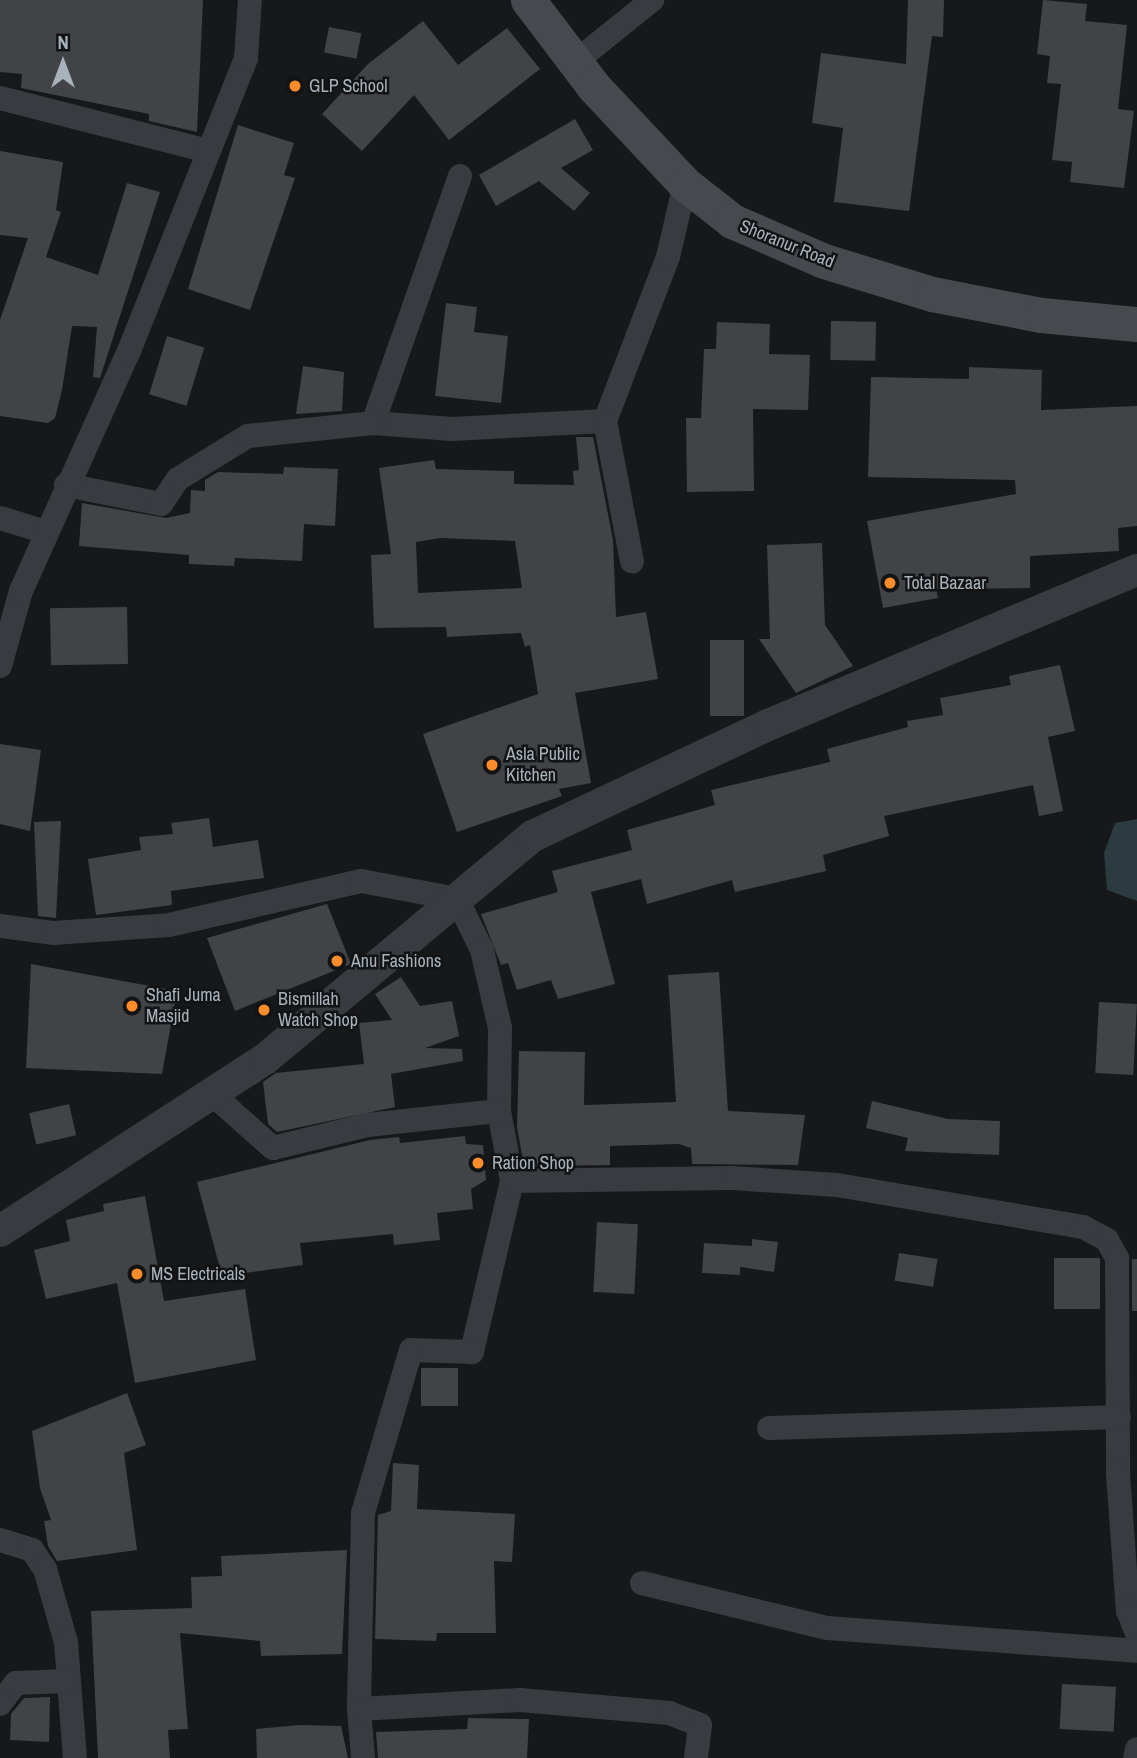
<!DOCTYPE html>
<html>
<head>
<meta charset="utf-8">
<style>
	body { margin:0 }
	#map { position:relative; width:1137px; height:1758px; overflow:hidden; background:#17181a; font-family:"Archivo Narrow",sans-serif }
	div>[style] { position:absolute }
	.water>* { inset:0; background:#2c3b3f }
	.building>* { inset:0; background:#414347; transform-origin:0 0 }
	.minor>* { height:24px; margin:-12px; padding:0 12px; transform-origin:12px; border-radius:12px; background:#383b3f }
	.tertiary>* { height:32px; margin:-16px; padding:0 16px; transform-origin:16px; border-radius:16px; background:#383b3f }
	.secondary>* { height:35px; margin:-17.5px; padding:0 17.5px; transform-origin:17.5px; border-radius:17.5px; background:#464a4f }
	.dots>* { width:19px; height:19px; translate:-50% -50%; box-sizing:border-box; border:4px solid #121315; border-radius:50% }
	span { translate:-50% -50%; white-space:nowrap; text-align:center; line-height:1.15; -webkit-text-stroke:5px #121315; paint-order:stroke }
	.poi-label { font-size:18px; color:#a8b2bb }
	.left { translate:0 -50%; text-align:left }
	.street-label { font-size:18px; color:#a8b2bb }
	.north { position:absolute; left:28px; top:28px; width:70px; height:70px; -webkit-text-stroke:5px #121315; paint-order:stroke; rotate:0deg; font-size:19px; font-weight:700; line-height:28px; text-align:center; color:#a8b2bb }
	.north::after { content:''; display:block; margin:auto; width:24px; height:32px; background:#a8b2bb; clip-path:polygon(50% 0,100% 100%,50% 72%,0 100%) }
</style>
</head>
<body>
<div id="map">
	<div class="water">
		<i style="clip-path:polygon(1137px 819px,1137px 901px,1107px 890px,1104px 853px,1115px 823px)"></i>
	</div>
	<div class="building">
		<i style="clip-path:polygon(0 0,203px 0,197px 132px,149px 121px,149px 114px,21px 88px,22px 74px,0 72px)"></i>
		<i style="clip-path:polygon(908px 0,944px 0,943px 37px,932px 36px,909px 211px,834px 202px,843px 128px,812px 123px,821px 53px,906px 64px)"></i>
		<i style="clip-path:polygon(1043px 0,1087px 4px,1085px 21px,1127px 25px,1118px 109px,1134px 111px,1124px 188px,1070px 182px,1072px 162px,1052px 160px,1061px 84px,1047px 83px,1050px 56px,1037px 54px)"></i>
		<i style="clip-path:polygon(423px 21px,458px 65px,507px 28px,540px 69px,449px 140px,414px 95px,362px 151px,322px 114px,368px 64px)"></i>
		<i style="left:329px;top:27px;width:33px;height:26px;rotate:11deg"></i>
		<i style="clip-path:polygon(575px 119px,593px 150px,561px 168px,590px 193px,574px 211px,539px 181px,496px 206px,479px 175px)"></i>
		<i style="clip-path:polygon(238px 125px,294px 143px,284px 175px,295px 178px,250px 310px,188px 289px)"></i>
		<i style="clip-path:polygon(0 151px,63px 162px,56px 210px,61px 212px,46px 257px,98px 275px,127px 183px,160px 192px,100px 378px,93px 377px,97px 327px,72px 326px,62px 390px,55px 418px,48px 423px,0 416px,0 320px,28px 238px,0 235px)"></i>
		<i style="clip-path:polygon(446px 303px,477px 307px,474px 332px,508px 336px,501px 403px,435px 396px)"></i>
		<i style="left:831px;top:321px;width:45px;height:39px;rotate:1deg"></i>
		<i style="clip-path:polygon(717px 322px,770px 324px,769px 354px,810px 355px,808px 410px,753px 409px,754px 491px,687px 492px,686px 418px,701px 418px,704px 349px,716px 349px)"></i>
		<i style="left:167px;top:336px;width:39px;height:61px;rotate:17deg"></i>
		<i style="clip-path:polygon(303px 366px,344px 372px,342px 411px,296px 414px)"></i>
		<i style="clip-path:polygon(969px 367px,1042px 370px,1041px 410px,1137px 406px,1137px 526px,1118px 528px,1119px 551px,1030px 556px,1030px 588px,936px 589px,938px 598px,883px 608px,867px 521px,1016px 494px,1015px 480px,868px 477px,871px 377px,969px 379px)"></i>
		<i style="clip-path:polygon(evenodd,576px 437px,593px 437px,613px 540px,616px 617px,646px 612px,658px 679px,575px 693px,591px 783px,559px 789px,562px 796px,457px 832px,423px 734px,538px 694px,530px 645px,525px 647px,521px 633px,447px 637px,446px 627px,374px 628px,371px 555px,391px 554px,379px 468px,434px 460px,436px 469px,514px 471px,514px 484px,574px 485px,573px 471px,579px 470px,576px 437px,440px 538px,515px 541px,522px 588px,418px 593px,416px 542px,440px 538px)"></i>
		<i style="clip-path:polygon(284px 467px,338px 469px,335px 526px,304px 524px,302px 561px,235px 558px,234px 566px,189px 564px,189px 555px,79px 546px,82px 503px,166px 518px,190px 513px,191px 490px,205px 491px,205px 480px,218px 472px,283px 474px)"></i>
		<i style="clip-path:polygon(822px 543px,825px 625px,853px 666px,796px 693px,759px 639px,770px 639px,767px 545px)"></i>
		<i style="left:127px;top:607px;width:57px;height:77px;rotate:89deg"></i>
		<i style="left:710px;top:640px;width:34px;height:76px"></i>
		<i style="clip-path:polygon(1060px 665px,1075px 731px,1048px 737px,1063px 811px,1039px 816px,1033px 785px,884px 816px,889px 836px,823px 855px,826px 871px,735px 892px,732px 880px,647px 904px,641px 879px,591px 892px,615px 984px,558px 999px,551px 980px,517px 990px,508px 963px,501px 965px,481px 914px,558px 892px,552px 871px,632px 850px,627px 830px,715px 805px,711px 790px,830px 762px,827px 749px,908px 727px,907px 721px,943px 715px,940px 698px,1011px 685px,1009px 676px)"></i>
		<i style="clip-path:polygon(0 744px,41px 750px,30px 831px,0 824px)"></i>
		<i style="clip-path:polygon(209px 818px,213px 847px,258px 840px,264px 878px,171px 891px,172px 905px,96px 915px,88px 859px,141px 850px,139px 837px,173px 834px,171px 823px)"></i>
		<i style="clip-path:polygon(61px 821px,56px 918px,38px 916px,34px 822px)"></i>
		<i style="clip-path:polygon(327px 904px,351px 964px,235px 1011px,207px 938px)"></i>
		<i style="clip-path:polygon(31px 964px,177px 991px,162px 1074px,26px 1068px)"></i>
		<i style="clip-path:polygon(719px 972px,728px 1111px,805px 1115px,798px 1165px,692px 1164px,691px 1148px,679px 1144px,610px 1146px,610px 1165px,524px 1166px,517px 1127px,519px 1051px,585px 1052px,584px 1105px,676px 1102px,668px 975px)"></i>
		<i style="clip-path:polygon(401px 977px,420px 1006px,452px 1001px,459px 1036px,425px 1048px,462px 1049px,463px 1061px,391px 1074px,395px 1107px,277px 1132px,268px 1124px,263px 1082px,276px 1073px,364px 1064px,359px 1023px,392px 1020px,375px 994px)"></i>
		<i style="left:1099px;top:1002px;width:38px;height:71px;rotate:3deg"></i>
		<i style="clip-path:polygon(872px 1101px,948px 1119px,1000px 1121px,999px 1155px,905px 1151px,908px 1138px,866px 1128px)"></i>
		<i style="left:69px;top:1104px;width:32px;height:41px;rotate:77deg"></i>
		<i style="clip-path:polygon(465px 1136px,466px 1144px,483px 1145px,486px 1180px,471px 1189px,473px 1209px,437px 1213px,440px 1240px,394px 1245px,393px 1234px,300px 1243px,303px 1265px,222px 1276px,197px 1182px,370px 1140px,399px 1137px,400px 1143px)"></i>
		<i style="clip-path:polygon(145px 1196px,164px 1301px,245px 1289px,256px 1360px,135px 1383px,117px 1283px,46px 1299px,34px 1250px,70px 1241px,66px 1220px,104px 1211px,103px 1204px)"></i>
		<i style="left:597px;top:1222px;width:41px;height:70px;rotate:3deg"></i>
		<i style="clip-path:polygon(752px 1239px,778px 1242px,774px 1272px,740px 1267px,740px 1275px,702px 1273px,704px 1243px,752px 1246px)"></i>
		<i style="left:899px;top:1253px;width:39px;height:28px;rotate:9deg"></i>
		<i style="left:1054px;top:1258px;width:46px;height:51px"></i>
		<i style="left:1132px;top:1259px;width:5px;height:52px"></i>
		<i style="left:421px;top:1368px;width:37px;height:38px"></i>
		<i style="clip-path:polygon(127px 1393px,146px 1445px,124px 1453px,137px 1550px,57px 1561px,48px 1546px,44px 1521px,51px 1520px,40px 1488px,32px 1431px)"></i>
		<i style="clip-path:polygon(393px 1463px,419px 1465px,417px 1509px,515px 1514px,512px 1562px,494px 1561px,496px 1633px,437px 1633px,436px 1641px,375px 1639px,378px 1515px,391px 1511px)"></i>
		<i style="clip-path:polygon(347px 1550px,342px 1654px,261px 1656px,260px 1641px,180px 1633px,188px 1729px,168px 1730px,170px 1758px,98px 1758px,91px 1611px,192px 1608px,191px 1577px,222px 1576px,221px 1556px)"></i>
		<i style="left:1062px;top:1684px;width:54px;height:45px;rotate:3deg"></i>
		<i style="clip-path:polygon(50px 1697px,49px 1742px,10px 1740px,11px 1714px,24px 1698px)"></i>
		<i style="clip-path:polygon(468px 1718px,529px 1719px,527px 1758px,378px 1758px,376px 1732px,467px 1729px)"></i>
		<i style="clip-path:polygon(299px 1725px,341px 1726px,348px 1758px,257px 1758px,256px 1729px)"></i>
	</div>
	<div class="minor">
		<i style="left:575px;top:62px;width:99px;rotate:-38.8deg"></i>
		<i style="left:0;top:98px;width:215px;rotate:14.3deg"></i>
		<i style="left:460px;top:176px;width:262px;rotate:109.4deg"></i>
		<i style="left:373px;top:423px;width:79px;rotate:4.3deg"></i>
		<i style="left:452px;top:429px;width:153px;rotate:-3deg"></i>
		<i style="left:605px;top:421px;width:176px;rotate:-69deg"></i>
		<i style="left:668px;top:257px;width:75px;rotate:-76.9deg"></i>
		<i style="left:605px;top:421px;width:143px;rotate:79.1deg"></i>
		<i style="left:66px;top:485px;width:97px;rotate:11.3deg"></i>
		<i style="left:161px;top:504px;width:30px;rotate:-56deg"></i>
		<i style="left:178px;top:479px;width:82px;rotate:-31.6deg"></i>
		<i style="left:248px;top:436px;width:126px;rotate:-5.9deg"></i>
		<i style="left:0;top:518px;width:48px;rotate:16.9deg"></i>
		<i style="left:0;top:666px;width:78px;rotate:-74.4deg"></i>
		<i style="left:21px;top:591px;width:263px;rotate:-65.8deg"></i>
		<i style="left:129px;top:351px;width:315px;rotate:-68.2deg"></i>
		<i style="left:246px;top:58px;width:58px;rotate:-86.1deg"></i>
		<i style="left:0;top:926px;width:53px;rotate:7.5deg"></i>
		<i style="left:53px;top:933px;width:116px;rotate:-3.9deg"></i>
		<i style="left:169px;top:925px;width:197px;rotate:-12.9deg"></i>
		<i style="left:361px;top:881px;width:98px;rotate:10.6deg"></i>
		<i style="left:457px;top:899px;width:57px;rotate:63.9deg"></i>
		<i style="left:482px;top:950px;width:80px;rotate:77deg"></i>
		<i style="left:500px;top:1028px;width:83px;rotate:90.7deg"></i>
		<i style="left:499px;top:1111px;width:71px;rotate:79.5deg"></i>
		<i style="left:512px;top:1181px;width:176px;rotate:103.2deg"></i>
		<i style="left:472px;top:1352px;width:61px;rotate:-178.1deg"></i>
		<i style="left:411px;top:1350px;width:170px;rotate:106.4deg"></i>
		<i style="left:363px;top:1513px;width:196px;rotate:91.2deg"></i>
		<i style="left:359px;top:1709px;width:49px;rotate:85.3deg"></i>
		<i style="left:211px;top:1093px;width:83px;rotate:41.6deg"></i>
		<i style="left:273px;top:1148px;width:97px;rotate:-13.7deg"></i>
		<i style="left:367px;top:1125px;width:133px;rotate:-6.1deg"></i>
		<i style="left:512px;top:1181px;width:220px;rotate:-0.8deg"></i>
		<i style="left:732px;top:1178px;width:105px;rotate:3.8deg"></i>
		<i style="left:837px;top:1185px;width:250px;rotate:9.7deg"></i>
		<i style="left:1083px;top:1227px;width:27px;rotate:28deg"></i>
		<i style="left:1107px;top:1240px;width:21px;rotate:61deg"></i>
		<i style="left:1117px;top:1258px;width:215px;rotate:89.7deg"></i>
		<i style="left:1118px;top:1473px;width:138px;rotate:85.9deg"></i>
		<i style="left:1128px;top:1611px;width:24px;rotate:68deg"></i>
		<i style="left:769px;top:1428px;width:350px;rotate:-1.8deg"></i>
		<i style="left:0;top:1540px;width:34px;rotate:17deg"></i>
		<i style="left:32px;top:1550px;width:23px;rotate:56deg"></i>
		<i style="left:45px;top:1569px;width:76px;rotate:74deg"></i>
		<i style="left:66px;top:1642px;width:116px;rotate:85.6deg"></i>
		<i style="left:642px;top:1583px;width:190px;rotate:13.7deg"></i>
		<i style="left:827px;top:1628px;width:311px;rotate:4.2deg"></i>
		<i style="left:0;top:1704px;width:26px;rotate:-53deg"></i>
		<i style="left:16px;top:1683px;width:51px;rotate:-2.2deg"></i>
		<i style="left:359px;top:1709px;width:161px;rotate:-3.2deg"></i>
		<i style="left:520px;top:1700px;width:150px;rotate:5deg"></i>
		<i style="left:669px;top:1713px;width:33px;rotate:21deg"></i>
		<i style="left:700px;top:1725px;width:33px;rotate:97deg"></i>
		<i style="left:1135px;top:1758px;width:9px;rotate:-77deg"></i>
	</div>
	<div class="tertiary">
		<i style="left:0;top:1231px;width:316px;rotate:-33deg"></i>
		<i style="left:265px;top:1059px;width:349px;rotate:-39.8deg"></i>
		<i style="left:533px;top:836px;width:260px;rotate:-25.3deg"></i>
		<i style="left:768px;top:725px;width:400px;rotate:-22.8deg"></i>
	</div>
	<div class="secondary">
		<i style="left:528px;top:0;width:109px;rotate:52.8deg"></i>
		<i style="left:594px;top:87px;width:133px;rotate:46.8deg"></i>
		<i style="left:685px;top:184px;width:60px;rotate:38.2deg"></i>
		<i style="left:732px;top:221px;width:100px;rotate:23.5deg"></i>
		<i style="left:824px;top:261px;width:113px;rotate:17deg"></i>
		<i style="left:932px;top:294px;width:111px;rotate:10.9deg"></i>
		<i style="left:1041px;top:315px;width:96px;rotate:5.4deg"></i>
	</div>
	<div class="dots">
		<i style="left:295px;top:86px;background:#ff8c2a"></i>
		<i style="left:890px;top:583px;background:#ff8c2a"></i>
		<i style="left:492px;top:765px;background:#ff8c2a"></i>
		<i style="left:337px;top:961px;background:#ff8c2a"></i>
		<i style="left:132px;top:1006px;background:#ff8c2a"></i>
		<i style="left:264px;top:1010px;background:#ff8c2a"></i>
		<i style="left:478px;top:1163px;background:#ff8c2a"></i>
		<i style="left:137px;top:1274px;background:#ff8c2a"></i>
	</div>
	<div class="poi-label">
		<span class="left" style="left:309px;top:86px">GLP School</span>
		<span class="left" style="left:904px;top:583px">Total Bazaar</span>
		<span class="left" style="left:506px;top:765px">Asla Public<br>Kitchen</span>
		<span class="left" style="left:351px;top:961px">Anu Fashions</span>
		<span class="left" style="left:146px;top:1006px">Shafi Juma<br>Masjid</span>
		<span class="left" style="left:278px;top:1010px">Bismillah<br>Watch Shop</span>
		<span class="left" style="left:492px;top:1163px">Ration Shop</span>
		<span class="left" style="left:151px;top:1274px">MS Electricals</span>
	</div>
	<div class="street-label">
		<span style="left:787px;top:244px;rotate:22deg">Shoranur Road</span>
	</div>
	<div class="north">N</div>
</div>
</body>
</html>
